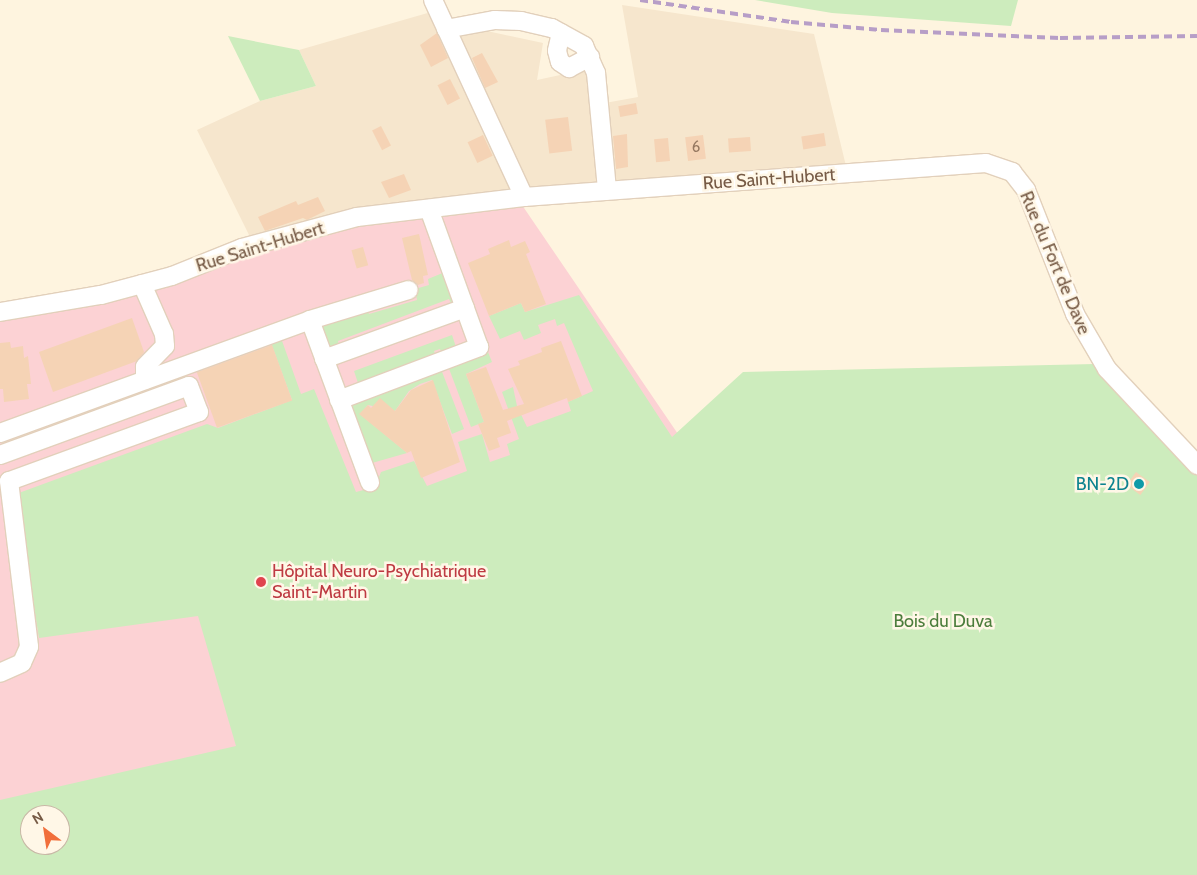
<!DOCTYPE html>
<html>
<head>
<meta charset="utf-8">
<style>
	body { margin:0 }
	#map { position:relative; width:1197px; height:875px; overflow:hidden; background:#fef4df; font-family:Cabin,sans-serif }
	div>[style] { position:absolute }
	.residential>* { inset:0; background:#f6e6cd }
	.medical>* { inset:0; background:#fcd2d4 }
	.green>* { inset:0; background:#cdecbd }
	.building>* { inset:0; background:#f5d3b5; transform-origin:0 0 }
	.roads { filter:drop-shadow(1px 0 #e2d0bb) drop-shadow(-1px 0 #e2d0bb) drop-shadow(0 1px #e2d0bb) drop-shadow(0 -1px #e2d0bb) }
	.minor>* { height:18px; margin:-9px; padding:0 9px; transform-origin:9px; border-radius:9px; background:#fff }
	.rail>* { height:4px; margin-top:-2px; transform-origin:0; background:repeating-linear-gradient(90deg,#b79ec7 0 8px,transparent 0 13px) }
	.dots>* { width:14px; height:14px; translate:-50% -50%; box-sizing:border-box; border:2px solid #fff7e7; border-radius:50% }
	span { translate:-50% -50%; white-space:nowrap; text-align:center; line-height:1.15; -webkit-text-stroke:5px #fff7e7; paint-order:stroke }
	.number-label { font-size:15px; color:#967861 }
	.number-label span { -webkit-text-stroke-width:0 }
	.street-label { font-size:18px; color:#765a45 }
	.culture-label { font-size:18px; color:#0d838f }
	.right { translate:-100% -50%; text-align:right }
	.health-label { font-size:18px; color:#be3a42 }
	.left { translate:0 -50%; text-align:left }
	.park-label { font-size:18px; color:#4c7d3c }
	.north { position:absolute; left:20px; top:805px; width:50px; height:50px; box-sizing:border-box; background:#fff7e7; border:1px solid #c8b8a6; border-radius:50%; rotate:329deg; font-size:14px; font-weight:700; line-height:20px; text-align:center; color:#765a45 }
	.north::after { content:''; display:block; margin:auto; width:18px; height:22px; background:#f16f3b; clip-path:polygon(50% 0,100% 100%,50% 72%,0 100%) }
</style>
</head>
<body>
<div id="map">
	<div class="residential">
		<i style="clip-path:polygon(622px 5px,814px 34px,846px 166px,524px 197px,252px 241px,197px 130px,260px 101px,316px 86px,299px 50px,438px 10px,450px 37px,487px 31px,543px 43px,537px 80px,588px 69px,594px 105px,638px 97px)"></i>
	</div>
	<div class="medical">
		<i style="clip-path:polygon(522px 205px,678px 434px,373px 728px,0 820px,0 320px,103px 304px,303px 238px,389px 218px)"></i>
	</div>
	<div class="green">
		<i style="clip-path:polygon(755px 0,1018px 0,1011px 26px,832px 13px)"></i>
		<i style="clip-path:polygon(228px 36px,299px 50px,316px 86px,260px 101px)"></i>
		<i style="clip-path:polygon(445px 272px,457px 301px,453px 307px,449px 299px,338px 341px,340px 349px,335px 352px,327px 346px,322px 324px,367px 309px,369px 314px,417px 300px,415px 289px,429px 285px,428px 279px)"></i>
		<i style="clip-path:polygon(evenodd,579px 295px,672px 437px,743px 372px,1095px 364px,1197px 474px,1197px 875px,0 875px,0 800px,236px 746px,198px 616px,39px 638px,16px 494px,207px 424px,218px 428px,292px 400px,271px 343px,281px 338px,301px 394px,314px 389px,356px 492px,375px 487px,381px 472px,414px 461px,427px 486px,467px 471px,458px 442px,482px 434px,490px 462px,510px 455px,507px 444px,519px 439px,502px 392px,513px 387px,517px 406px,527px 427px,571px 411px,568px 402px,593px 391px,564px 323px,557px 326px,555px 319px,538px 325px,541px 333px,524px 340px,520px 331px,500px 339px,489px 316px,521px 303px,525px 312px,579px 295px,30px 815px,60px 815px,60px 845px,30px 845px,30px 815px)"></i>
		<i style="clip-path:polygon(452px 335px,457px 350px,443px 355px,440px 349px,434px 351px,437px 358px,359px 386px,354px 371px)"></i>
		<i style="clip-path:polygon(488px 352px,492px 362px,466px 374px,484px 422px,471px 427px,448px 366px)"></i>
		<i style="clip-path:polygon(441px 369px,464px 429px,452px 434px,432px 380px,420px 384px,409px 391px,395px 411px,368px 405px,360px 414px,407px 453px,372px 463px,350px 406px,354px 401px)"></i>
	</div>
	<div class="building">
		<i style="clip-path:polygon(437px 33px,448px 58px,431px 67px,420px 45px)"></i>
		<i style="clip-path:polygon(482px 53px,498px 82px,485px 88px,472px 58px)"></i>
		<i style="left:450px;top:79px;width:22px;height:14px;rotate:63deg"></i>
		<i style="left:636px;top:103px;width:11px;height:18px;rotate:80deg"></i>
		<i style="left:568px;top:117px;width:34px;height:23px;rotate:83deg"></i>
		<i style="left:381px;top:126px;width:22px;height:10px;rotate:63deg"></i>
		<i style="left:824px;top:133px;width:13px;height:23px;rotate:81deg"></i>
		<i style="clip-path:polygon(627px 134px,628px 167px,616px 169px,613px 136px)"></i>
		<i style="left:483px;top:135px;width:23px;height:17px;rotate:65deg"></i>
		<i style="left:703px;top:135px;width:24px;height:18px;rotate:83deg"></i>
		<i style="left:750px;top:137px;width:14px;height:22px;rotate:86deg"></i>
		<i style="left:668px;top:138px;width:23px;height:14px;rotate:85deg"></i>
		<i style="clip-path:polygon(404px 174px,411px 190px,389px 198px,381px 182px)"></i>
		<i style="clip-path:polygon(318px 197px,325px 211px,307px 220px,303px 218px,265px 231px,258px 217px,296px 201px,298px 205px)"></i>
		<i style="clip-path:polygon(419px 234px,428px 275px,423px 276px,424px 283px,418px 285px,412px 280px,402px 238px)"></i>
		<i style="clip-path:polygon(509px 240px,511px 247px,525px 241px,530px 252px,526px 254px,546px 304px,525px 312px,521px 303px,489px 316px,468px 263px,490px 254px,488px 249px)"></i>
		<i style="left:363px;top:247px;width:19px;height:12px;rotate:74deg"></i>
		<i style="clip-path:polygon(132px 318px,144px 352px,137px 361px,53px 392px,39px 352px)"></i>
		<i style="clip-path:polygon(561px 341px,582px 396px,568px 402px,567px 398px,507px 421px,511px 433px,497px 438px,500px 447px,489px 451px,478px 424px,484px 422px,466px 374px,486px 367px,503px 410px,524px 404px,508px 369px,520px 365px,518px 361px,542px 352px,541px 348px)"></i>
		<i style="clip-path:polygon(10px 342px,11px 348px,23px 346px,24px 358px,28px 356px,31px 384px,27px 384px,29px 399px,4px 402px,3px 389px,0 389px,0 343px)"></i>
		<i style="left:272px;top:345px;width:59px;height:80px;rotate:70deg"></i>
		<i style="clip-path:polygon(433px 380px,460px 462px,421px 478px,411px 451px,407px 453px,359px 414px,368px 405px,371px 408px,380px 398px,395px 411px,411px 390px)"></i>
		<i style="left:1136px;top:472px;width:17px;height:16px;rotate:36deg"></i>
	</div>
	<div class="roads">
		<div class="minor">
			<i style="left:433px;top:0;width:217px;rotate:65.2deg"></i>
			<i style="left:446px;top:29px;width:50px;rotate:-10.4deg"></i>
			<i style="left:495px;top:20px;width:26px;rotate:2deg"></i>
			<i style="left:521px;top:21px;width:32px;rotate:13deg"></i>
			<i style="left:552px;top:28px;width:37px;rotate:29deg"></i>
			<i style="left:584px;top:46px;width:30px;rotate:66deg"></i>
			<i style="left:596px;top:73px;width:118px;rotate:84.6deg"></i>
			<i style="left:561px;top:33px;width:18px;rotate:103deg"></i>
			<i style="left:557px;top:51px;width:11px;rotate:75deg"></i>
			<i style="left:560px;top:62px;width:11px;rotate:34deg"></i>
			<i style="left:569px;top:68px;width:24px;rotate:-28deg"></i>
			<i style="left:142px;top:284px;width:55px;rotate:66.3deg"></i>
			<i style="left:164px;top:334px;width:12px;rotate:85deg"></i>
			<i style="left:165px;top:346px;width:29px;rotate:134deg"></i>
			<i style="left:145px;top:367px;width:13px;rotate:90deg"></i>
			<i style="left:0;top:312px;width:102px;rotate:-9.6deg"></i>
			<i style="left:101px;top:295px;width:73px;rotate:-15deg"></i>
			<i style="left:172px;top:276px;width:75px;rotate:-21.8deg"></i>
			<i style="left:242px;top:248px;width:119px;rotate:-15.1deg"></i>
			<i style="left:357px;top:217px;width:168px;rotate:-6.8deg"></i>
			<i style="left:524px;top:197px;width:463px;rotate:-4.2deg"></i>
			<i style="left:986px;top:163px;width:28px;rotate:19deg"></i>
			<i style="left:1012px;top:172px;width:23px;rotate:52deg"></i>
			<i style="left:1026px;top:190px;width:133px;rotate:68.4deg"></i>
			<i style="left:1075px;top:314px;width:64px;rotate:59.8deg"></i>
			<i style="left:1107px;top:369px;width:132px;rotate:46.8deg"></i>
			<i style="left:310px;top:320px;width:173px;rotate:69.7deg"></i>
			<i style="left:324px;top:359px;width:150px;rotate:-19.9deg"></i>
			<i style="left:339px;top:400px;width:150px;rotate:-20.7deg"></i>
			<i style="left:479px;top:347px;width:147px;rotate:-109.9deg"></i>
			<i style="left:0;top:433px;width:330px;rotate:-20deg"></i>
			<i style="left:310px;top:320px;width:103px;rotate:-16.9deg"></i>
			<i style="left:0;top:455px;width:201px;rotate:-20.1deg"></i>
			<i style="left:189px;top:386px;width:28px;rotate:69deg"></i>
			<i style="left:199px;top:412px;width:202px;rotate:160deg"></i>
			<i style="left:9px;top:481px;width:167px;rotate:83.1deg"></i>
			<i style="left:29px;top:647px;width:17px;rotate:114deg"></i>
			<i style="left:22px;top:663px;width:24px;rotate:156deg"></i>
		</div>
	</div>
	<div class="rail">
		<i style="left:640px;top:0;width:153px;rotate:8.3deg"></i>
		<i style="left:791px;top:22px;width:90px;rotate:5.1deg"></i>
		<i style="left:881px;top:30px;width:179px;rotate:2.6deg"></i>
		<i style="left:1060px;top:38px;width:137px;rotate:-0.8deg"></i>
	</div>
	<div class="dots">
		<i style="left:1139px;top:484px;background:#0f9aa8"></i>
		<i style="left:261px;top:582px;background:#e0444e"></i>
	</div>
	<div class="number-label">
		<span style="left:696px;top:148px">6</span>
	</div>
	<div class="street-label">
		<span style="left:769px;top:179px;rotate:-4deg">Rue Saint-Hubert</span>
		<span style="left:260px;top:247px;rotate:-17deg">Rue Saint-Hubert</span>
		<span style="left:1055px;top:263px;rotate:67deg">Rue du Fort de Dave</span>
	</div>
	<div class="culture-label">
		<span class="right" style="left:1129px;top:484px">BN-2D</span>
	</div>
	<div class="health-label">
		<span class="left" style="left:272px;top:582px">Hôpital Neuro-Psychiatrique<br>Saint-Martin</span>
	</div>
	<div class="park-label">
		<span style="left:943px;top:621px">Bois du Duva</span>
	</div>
	<div class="north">N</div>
</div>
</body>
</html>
